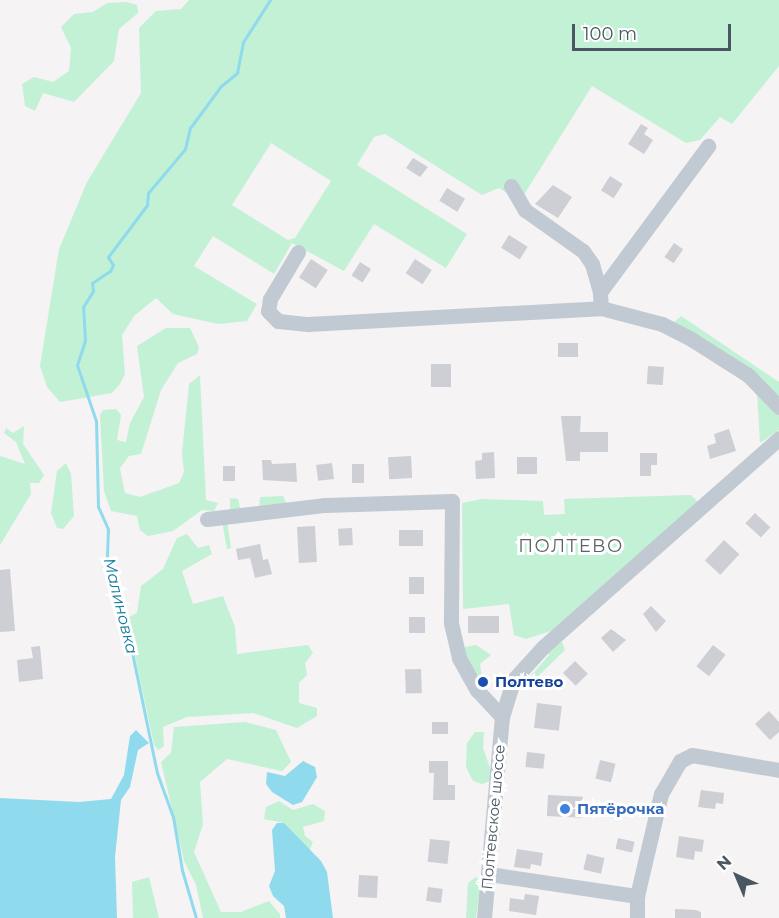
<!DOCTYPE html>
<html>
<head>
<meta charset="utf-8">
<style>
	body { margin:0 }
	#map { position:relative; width:779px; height:918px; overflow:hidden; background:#f5f3f3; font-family:Montserrat,sans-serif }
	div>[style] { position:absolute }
	.green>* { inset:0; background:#c3f1d5 }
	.water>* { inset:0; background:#90daee }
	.stream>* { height:3px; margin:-1.5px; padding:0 1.5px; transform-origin:1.5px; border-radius:1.5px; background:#90daee }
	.building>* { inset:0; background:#cdcfd5; transform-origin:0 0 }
	.minor>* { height:15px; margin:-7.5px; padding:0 7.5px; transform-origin:7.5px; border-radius:7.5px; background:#c1cad2 }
	.dots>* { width:16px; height:16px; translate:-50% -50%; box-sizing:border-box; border:3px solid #fff; border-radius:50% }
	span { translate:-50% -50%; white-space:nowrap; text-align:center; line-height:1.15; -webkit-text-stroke:6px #fff; paint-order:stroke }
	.transit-label { font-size:15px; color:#164399; font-weight:700 }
	.left { translate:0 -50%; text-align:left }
	.shop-label { font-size:15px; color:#366cbe; font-weight:700 }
	.street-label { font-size:15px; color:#4a5661 }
	.water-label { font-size:16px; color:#0c7c9b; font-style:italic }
	.quarter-label { font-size:18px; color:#5f6368; letter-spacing:1.5px }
	.north { position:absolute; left:707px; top:846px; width:60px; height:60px; -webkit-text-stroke:4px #fff; paint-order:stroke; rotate:316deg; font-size:16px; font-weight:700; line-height:24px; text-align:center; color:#4a5661 }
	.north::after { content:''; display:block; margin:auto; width:21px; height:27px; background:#4a5661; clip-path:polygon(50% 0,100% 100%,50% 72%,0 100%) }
	.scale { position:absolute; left:572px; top:24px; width:159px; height:27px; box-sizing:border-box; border:3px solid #4a5661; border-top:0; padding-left:8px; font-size:18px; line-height:21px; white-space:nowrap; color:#4a5661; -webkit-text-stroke:4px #fff; paint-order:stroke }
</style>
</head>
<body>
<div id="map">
	<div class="green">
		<i style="clip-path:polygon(evenodd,189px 0,779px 0,779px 66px,732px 124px,720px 117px,700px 140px,686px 143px,592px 86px,520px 201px,499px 188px,482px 195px,385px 134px,374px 137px,357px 165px,467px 234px,446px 268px,374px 224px,344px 271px,292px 243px,274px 274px,213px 236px,194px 266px,257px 304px,247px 321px,218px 324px,173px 314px,156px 298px,134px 316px,122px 335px,125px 374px,120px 384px,112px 393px,60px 402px,47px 387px,40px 366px,59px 249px,87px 182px,141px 93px,139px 28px,156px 11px,181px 9px,189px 0,271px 143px,331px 181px,295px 238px,288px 240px,232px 205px,271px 143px)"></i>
		<i style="clip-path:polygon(127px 2px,137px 5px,138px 13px,119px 29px,114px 61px,74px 102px,43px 93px,35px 111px,25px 106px,22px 84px,34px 77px,53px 82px,69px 71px,71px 48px,61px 27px,74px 14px,93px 12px,107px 3px)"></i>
		<i style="clip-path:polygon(681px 316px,779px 382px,779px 404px,673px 323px)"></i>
		<i style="clip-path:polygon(166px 328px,190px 328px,199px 347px,197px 354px,178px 363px,161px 390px,141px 454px,129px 456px,120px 468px,125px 493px,140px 497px,179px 483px,184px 472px,182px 453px,189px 384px,200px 375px,206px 500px,218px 503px,214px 511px,202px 510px,173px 531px,148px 536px,140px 530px,137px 516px,111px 511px,104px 491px,100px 415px,103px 410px,116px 409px,121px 415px,117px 440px,126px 442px,130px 423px,144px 397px,137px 346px)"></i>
		<i style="clip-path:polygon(761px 392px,779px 415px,779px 430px,760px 443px,757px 393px)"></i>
		<i style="clip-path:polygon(24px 426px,23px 444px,44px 475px,39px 483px,30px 483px,31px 494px,0 545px,0 456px,25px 464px,16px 442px,4px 433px,6px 428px,13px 433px)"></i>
		<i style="clip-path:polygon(66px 463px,71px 474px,74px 516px,63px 529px,57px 528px,51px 513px,57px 471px)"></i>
		<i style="clip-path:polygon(691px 495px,698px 502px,551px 631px,526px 639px,514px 635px,509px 604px,463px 609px,462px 503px,482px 499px,543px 501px,544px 515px,565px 514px,564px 499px)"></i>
		<i style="clip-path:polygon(283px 496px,287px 505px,266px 510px,266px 518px,227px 520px,231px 548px,227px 549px,222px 521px,230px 516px,230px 498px,238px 499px,242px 516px,259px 513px,260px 497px)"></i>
		<i style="clip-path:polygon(187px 534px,198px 548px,209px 545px,212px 554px,182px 571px,193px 604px,223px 596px,235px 627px,237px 654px,308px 645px,313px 653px,305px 663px,307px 675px,299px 683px,299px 703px,317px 708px,317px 716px,297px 728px,253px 713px,187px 717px,163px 727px,164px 746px,158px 750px,154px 745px,127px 618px,137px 613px,141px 586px,163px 569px,177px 538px)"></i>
		<i style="clip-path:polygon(562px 642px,565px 650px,530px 684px,524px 684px,549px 655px,547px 650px)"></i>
		<i style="clip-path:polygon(476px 645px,491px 655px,480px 664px,484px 692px,472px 677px,461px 653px,465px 647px)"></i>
		<i style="clip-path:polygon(245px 722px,276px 730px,291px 762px,282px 771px,227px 759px,200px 782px,203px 824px,194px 852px,221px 912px,241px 912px,269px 901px,280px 914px,280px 918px,203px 918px,196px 885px,184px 861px,161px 762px,171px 753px,174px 727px)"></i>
		<i style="clip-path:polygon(475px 732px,484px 732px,483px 748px,490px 768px,490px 781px,482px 784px,473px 781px,466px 767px,467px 743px)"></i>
		<i style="clip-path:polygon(279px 801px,293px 810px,313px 804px,325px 811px,324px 821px,303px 827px,305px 836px,313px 842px,309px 851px,284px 823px,264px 819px,266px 807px)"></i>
		<i style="clip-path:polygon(149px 877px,159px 918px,133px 918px,132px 882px)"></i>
		<i style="clip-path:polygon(476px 877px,481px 881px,476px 918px,466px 918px,468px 883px)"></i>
	</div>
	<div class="water">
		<i style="clip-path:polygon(136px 730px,149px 743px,138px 750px,130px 787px,121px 800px,115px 857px,117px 918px,0 918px,0 798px,79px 802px,111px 799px,124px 775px,130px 736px)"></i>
		<i style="clip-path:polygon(303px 761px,315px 767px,317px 777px,302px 802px,293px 805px,272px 792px,266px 784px,267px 772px,285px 776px)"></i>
		<i style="clip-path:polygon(277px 823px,284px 823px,321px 861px,327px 872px,333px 918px,286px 918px,284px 906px,273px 896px,269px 886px,275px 871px,272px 830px)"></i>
	</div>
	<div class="stream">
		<i style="left:196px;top:918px;width:50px;rotate:-106.3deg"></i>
		<i style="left:182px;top:870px;width:54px;rotate:-99.6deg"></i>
		<i style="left:173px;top:817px;width:47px;rotate:-110deg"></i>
		<i style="left:157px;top:773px;width:206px;rotate:-101.7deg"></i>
		<i style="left:115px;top:571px;width:17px;rotate:-118deg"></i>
		<i style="left:107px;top:556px;width:27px;rotate:-88deg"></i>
		<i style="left:108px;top:529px;width:24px;rotate:-114deg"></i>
		<i style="left:98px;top:507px;width:86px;rotate:-91.3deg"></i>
		<i style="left:96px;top:421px;width:59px;rotate:-108.7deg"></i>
		<i style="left:77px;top:365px;width:25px;rotate:-72deg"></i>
		<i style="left:85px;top:341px;width:34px;rotate:-93deg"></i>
		<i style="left:83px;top:307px;width:19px;rotate:-58deg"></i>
		<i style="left:93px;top:291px;width:8px;rotate:-97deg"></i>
		<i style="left:92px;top:283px;width:22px;rotate:-34deg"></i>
		<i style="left:110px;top:271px;width:7px;rotate:-63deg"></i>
		<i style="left:113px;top:265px;width:9px;rotate:-122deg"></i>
		<i style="left:108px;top:257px;width:65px;rotate:-53.1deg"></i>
		<i style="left:147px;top:205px;width:12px;rotate:-85deg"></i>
		<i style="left:148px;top:193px;width:57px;rotate:-49.9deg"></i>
		<i style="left:185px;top:149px;width:22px;rotate:-77deg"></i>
		<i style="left:190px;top:128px;width:52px;rotate:-53.6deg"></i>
		<i style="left:221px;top:86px;width:21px;rotate:-39deg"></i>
		<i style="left:237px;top:73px;width:32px;rotate:-79deg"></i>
		<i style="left:243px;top:42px;width:50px;rotate:-57.3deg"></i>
	</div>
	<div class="building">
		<i style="clip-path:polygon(641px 124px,648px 128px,644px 134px,653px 140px,644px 154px,628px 144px)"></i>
		<i style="clip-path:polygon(413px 158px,428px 167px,420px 177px,406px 168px)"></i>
		<i style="left:610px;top:176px;width:15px;height:17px;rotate:32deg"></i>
		<i style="clip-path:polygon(553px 185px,572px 197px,558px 218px,535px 204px)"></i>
		<i style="left:447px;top:188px;width:21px;height:15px;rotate:31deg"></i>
		<i style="left:509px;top:235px;width:22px;height:15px;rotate:32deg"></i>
		<i style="left:674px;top:243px;width:11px;height:17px;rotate:34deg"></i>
		<i style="left:311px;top:259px;width:20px;height:22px;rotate:33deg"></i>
		<i style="left:415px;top:259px;width:20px;height:17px;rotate:33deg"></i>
		<i style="left:360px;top:262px;width:13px;height:16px;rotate:32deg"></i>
		<i style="left:558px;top:343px;width:20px;height:14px"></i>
		<i style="left:431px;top:364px;width:20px;height:23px"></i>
		<i style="left:648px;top:366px;width:16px;height:18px;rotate:4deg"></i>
		<i style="clip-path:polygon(561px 416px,581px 416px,580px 432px,608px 432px,608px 452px,580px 452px,580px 461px,566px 461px)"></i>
		<i style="clip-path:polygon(729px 429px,736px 451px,710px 459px,707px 446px,716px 443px,714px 434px)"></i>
		<i style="clip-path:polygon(494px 452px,495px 478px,476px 479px,475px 461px,482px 460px,482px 453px)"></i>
		<i style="clip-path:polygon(640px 453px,657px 453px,657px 465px,651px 465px,651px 476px,640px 476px)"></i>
		<i style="left:411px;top:456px;width:22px;height:23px;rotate:87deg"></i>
		<i style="left:537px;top:457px;width:17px;height:20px;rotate:90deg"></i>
		<i style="clip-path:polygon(262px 460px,271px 460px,272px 464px,296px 463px,297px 482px,263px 480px)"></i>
		<i style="left:332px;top:463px;width:16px;height:16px;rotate:83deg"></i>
		<i style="left:352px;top:464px;width:12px;height:19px"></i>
		<i style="left:223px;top:466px;width:12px;height:15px"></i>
		<i style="left:755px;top:513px;width:21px;height:14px;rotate:43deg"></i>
		<i style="left:315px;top:526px;width:36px;height:18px;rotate:87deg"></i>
		<i style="left:352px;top:528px;width:17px;height:14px;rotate:87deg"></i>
		<i style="left:423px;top:530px;width:16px;height:24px;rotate:90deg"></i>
		<i style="left:724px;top:540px;width:21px;height:28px;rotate:43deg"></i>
		<i style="clip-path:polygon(260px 544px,263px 560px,268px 559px,272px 574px,255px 578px,250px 558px,238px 560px,236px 549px)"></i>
		<i style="clip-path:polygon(10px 569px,15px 631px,0 632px,0 570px)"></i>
		<i style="left:424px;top:577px;width:17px;height:15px;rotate:90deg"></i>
		<i style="clip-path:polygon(651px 606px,666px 621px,656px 632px,643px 614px)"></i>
		<i style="left:499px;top:616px;width:17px;height:31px;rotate:90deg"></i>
		<i style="left:409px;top:617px;width:16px;height:16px"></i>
		<i style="clip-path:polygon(611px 629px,626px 640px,613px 652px,601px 638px)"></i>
		<i style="left:713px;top:645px;width:16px;height:27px;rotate:38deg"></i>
		<i style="clip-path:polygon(40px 646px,43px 679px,19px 682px,17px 660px,33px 658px,31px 647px)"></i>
		<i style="left:575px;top:661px;width:18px;height:17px;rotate:45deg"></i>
		<i style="left:421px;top:669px;width:24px;height:16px;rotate:88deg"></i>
		<i style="left:537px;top:703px;width:25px;height:25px;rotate:7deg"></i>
		<i style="clip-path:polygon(769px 711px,779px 722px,779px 732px,770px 740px,755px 724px)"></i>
		<i style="left:432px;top:722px;width:16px;height:12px"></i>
		<i style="left:527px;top:752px;width:18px;height:15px;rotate:6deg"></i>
		<i style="left:600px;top:760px;width:16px;height:19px;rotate:14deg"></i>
		<i style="clip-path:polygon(429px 761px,448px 761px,448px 785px,455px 785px,455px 800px,433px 800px,434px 773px,429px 773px)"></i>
		<i style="clip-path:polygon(701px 790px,724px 793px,723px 804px,716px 803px,715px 809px,698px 807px)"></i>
		<i style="left:548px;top:795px;width:35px;height:21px;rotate:3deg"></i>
		<i style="clip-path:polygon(679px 836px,704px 840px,702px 852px,695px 851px,694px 860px,676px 857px)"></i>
		<i style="left:618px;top:838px;width:17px;height:11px;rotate:13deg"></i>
		<i style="left:430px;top:839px;width:20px;height:23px;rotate:6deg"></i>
		<i style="clip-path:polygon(517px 849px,543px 853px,541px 866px,531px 864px,530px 869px,514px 867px)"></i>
		<i style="left:587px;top:854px;width:18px;height:16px;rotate:13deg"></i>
		<i style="left:359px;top:875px;width:19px;height:22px;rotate:3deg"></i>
		<i style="left:428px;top:887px;width:15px;height:14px;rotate:8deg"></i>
		<i style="clip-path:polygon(525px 894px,539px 896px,536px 915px,509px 911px,510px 898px,524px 900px)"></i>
		<i style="clip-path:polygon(675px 909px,696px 910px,701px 912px,701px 918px,675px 918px)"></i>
	</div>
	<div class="minor">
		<i style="left:511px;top:186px;width:28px;rotate:60deg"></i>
		<i style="left:525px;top:210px;width:71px;rotate:35.3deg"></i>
		<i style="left:583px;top:251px;width:16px;rotate:55deg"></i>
		<i style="left:592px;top:264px;width:29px;rotate:74deg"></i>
		<i style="left:298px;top:252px;width:55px;rotate:120.8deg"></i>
		<i style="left:270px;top:299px;width:12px;rotate:99deg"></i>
		<i style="left:268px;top:311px;width:14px;rotate:45deg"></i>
		<i style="left:278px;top:321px;width:30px;rotate:6deg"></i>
		<i style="left:308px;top:324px;width:293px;rotate:-3.1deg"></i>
		<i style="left:601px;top:308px;width:63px;rotate:14.7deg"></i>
		<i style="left:662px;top:324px;width:33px;rotate:27deg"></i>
		<i style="left:691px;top:339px;width:67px;rotate:32.3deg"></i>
		<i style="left:748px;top:375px;width:45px;rotate:45.9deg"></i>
		<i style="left:601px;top:308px;width:16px;rotate:-94deg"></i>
		<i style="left:600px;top:292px;width:182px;rotate:-53.5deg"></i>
		<i style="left:207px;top:519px;width:119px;rotate:-6.8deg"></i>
		<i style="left:325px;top:505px;width:127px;rotate:-1.8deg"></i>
		<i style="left:452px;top:501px;width:122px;rotate:90.5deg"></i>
		<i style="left:451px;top:623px;width:36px;rotate:77deg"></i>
		<i style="left:459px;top:658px;width:37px;rotate:61deg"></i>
		<i style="left:477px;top:690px;width:37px;rotate:47deg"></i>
		<i style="left:489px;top:874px;width:150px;rotate:8.5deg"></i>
		<i style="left:637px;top:896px;width:105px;rotate:-76.8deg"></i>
		<i style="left:661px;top:794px;width:38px;rotate:-60deg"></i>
		<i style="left:680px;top:761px;width:13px;rotate:-27deg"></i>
		<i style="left:692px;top:755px;width:88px;rotate:9.8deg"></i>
		<i style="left:637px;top:896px;width:22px;rotate:90deg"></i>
		<i style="left:484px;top:918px;width:202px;rotate:-84.9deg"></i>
		<i style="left:502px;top:717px;width:39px;rotate:-73deg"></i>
		<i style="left:513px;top:680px;width:45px;rotate:-47.7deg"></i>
		<i style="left:543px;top:647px;width:315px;rotate:-41.5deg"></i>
	</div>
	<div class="dots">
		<i style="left:483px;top:682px;background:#1a4fb4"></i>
		<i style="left:565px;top:809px;background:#3f7fe0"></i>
	</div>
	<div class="transit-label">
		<span class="left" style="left:495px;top:682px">Полтево</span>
	</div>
	<div class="shop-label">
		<span class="left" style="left:577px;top:809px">Пятёрочка</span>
	</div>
	<div class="street-label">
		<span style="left:493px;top:817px;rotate:-85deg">Полтевское шоссе</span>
	</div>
	<div class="water-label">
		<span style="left:120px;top:606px;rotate:76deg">Малиновка</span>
	</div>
	<div class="quarter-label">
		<span style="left:571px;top:546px">ПОЛТЕВО</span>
	</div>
	<div class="north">N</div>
	<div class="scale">100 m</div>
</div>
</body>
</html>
